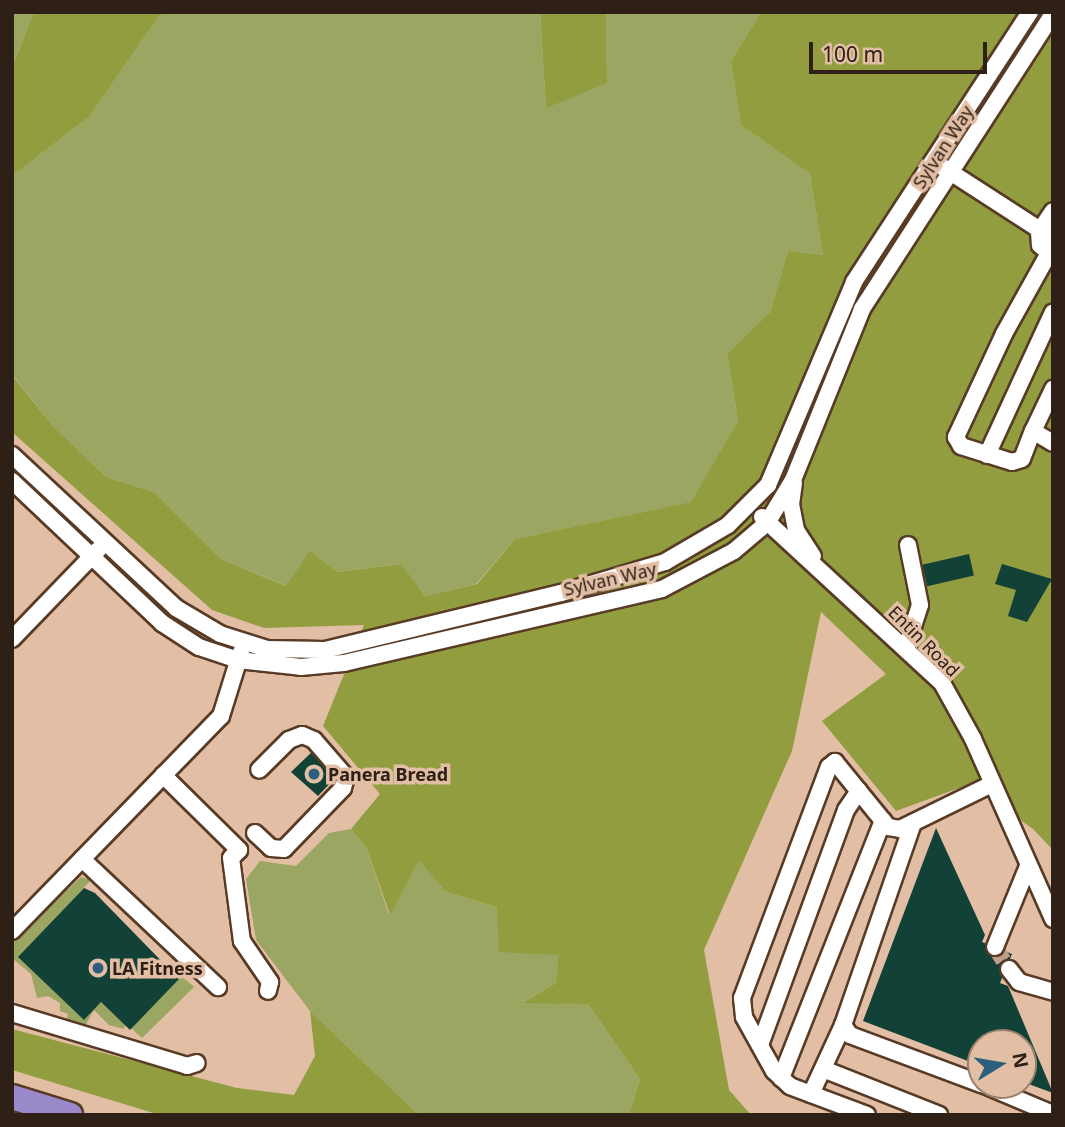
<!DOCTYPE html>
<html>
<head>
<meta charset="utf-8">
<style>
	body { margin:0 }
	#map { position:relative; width:1065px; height:1127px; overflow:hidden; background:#e2bea5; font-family:"Noto Sans",sans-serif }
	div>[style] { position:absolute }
	.green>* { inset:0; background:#9ba663 }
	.forest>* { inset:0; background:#919d3e }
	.building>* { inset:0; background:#124137; transform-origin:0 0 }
	.minor-tunnel>* { height:16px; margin-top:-8px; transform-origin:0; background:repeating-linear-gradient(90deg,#be9e89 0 16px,transparent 0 24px) }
	.roads { filter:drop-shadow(2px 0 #583b25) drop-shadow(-2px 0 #583b25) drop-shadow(0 2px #583b25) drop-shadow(0 -2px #583b25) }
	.minor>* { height:16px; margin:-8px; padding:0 8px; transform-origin:8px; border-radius:8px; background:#fff }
	.highway>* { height:24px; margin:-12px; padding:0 12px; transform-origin:12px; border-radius:12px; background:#9a89cb }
	.dots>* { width:19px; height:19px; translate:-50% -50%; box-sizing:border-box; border:4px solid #e2bea5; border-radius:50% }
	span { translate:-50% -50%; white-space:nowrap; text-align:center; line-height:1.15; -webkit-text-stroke:7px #e2bea5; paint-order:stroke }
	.street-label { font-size:18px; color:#2e2017 }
	.poi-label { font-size:18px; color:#2e2017; font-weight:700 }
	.left { translate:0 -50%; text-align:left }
	.frame { position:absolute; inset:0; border:14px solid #2e2017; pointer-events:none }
	.north { position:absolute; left:967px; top:1029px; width:70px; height:70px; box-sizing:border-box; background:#e2bea5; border:2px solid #9a7f6c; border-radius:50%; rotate:79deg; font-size:19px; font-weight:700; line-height:28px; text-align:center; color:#2e2017 }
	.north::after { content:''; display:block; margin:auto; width:24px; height:32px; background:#2c5f7c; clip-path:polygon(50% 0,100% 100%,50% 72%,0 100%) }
	.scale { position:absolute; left:809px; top:42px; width:178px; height:32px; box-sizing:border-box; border:4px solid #2e2017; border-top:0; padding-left:9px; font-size:21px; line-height:24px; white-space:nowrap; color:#2e2017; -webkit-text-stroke:5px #e2bea5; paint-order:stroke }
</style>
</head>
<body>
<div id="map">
	<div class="green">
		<i style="clip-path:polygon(12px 12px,34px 12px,12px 68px)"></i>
		<i style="clip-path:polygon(172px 12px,540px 12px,546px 107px,607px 82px,606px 12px,761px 12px,731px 61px,741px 125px,810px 174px,823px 255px,788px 251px,770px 312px,727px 354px,738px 421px,692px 502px,515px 539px,476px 584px,425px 596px,400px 564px,337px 572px,310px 552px,287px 586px,221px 559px,154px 492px,106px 477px,52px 425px,12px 374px,12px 171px,16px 173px,89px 117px,159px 16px)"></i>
		<i style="clip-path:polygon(118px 571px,156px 605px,218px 642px,170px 618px,155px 606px)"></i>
		<i style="clip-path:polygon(351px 829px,367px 849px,389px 915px,419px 859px,446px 892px,497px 907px,560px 955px,556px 983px,523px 1002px,588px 1004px,640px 1079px,629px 1115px,419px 1115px,310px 1011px,256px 940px,246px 879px,260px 861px,296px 866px,329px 833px)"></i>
		<i style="clip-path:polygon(81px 877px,91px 880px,19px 957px,83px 1019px,101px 1002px,125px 1025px,124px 1029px,109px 1025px,94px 1010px,85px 1026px,66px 1022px,68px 1014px,60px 1011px,60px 1003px,48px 996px,37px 998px,31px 974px,12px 958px,12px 943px)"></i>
		<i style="clip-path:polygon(181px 976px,202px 993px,194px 987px,142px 1038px,131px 1028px)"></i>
	</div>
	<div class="forest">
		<i style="clip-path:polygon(34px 12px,172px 12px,159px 16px,89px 117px,16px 173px,12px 171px,12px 68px)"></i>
		<i style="clip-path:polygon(540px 12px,606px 12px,607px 83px,546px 108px)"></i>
		<i style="clip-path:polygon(761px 12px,1053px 12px,1053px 850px,1033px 829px,970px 784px,896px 811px,822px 721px,886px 674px,821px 612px,792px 751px,704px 950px,729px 1090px,751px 1115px,629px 1115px,640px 1079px,588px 1004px,522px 1003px,556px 983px,559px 955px,499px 952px,497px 907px,446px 892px,419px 860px,390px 915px,367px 849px,351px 829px,380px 794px,323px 726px,364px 625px,264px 628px,212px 610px,12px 432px,12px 375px,52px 425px,106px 477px,154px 492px,221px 559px,286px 586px,310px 551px,337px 572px,401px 564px,425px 596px,477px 584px,515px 539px,691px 502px,738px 421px,727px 354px,770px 312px,788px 251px,823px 255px,810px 174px,741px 125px,731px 61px)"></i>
		<i style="clip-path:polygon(310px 1011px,419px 1115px,160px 1115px,12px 1070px,12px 1029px,237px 1088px,294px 1095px,315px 1056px)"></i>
	</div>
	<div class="building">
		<i style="left:969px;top:554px;width:22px;height:48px;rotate:77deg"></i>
		<i style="clip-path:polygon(1002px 564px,1052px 579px,1027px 622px,1008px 616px,1016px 590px,995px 584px)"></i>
		<i style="clip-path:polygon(315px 749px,336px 777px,318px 796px,291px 772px)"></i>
		<i style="clip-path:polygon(936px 828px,985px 935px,982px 942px,1012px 954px,1000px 983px,1008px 986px,1053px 1093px,1023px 1082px,1023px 1043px,981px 1043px,981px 1066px,863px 1021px)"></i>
		<i style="clip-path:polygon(84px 888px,95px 893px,179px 979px,130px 1030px,101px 1002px,84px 1020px,18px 957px)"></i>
	</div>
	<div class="minor-tunnel">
		<i style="left:995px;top:947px;width:26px;rotate:58deg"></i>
	</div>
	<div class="roads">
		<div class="minor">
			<i style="left:941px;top:166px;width:129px;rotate:32.9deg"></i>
			<i style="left:1049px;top:236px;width:9px;rotate:63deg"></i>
			<i style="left:1053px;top:211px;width:25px;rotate:124deg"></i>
			<i style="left:1039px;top:232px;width:13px;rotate:86deg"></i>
			<i style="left:1040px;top:245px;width:17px;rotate:40deg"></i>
			<i style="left:1049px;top:253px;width:93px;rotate:119.1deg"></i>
			<i style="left:1004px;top:334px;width:114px;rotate:115deg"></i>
			<i style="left:956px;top:437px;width:10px;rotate:61deg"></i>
			<i style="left:961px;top:446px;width:53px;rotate:17.4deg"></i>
			<i style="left:1012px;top:462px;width:10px;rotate:-17deg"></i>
			<i style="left:1022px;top:459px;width:30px;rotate:-69deg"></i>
			<i style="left:1033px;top:431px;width:23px;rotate:31deg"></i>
			<i style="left:1033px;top:431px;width:47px;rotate:-64.5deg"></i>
			<i style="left:12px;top:455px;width:224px;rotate:43deg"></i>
			<i style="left:176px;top:608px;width:51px;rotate:30.6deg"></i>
			<i style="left:220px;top:634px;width:49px;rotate:17.7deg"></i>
			<i style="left:267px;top:649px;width:58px;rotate:1deg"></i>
			<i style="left:325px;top:650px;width:243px;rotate:-13.6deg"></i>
			<i style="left:561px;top:593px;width:109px;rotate:-16.6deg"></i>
			<i style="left:665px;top:562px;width:73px;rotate:-30.4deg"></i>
			<i style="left:728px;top:525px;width:57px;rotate:-45deg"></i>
			<i style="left:768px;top:485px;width:220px;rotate:-67deg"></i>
			<i style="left:854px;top:282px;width:322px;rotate:-56.9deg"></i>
			<i style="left:987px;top:455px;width:157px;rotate:-65.2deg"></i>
			<i style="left:12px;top:481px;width:207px;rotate:43.4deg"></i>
			<i style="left:162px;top:623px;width:44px;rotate:33deg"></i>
			<i style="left:199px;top:647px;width:41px;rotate:18.4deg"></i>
			<i style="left:238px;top:660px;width:63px;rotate:6.3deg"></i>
			<i style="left:301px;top:667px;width:43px;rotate:-5.3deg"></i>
			<i style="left:344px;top:663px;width:326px;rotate:-13.1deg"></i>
			<i style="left:662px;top:589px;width:81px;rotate:-27.8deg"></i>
			<i style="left:734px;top:551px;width:43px;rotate:-40.3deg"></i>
			<i style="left:767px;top:523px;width:50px;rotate:-58.8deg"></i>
			<i style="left:793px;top:480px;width:184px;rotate:-68deg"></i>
			<i style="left:862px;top:309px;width:351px;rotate:-57.1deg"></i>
			<i style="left:794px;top:483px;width:21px;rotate:98deg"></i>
			<i style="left:791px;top:504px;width:26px;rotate:79deg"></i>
			<i style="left:796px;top:530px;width:31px;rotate:57deg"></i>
			<i style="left:762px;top:517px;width:245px;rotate:42.7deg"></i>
			<i style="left:942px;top:683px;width:64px;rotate:61deg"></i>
			<i style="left:973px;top:739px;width:197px;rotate:66deg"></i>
			<i style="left:12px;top:639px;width:124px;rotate:-46deg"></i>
			<i style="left:906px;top:648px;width:45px;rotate:-72deg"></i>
			<i style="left:920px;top:605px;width:61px;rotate:-101.3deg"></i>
			<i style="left:163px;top:775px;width:107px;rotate:44.6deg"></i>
			<i style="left:239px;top:850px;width:11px;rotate:135deg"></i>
			<i style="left:231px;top:858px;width:84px;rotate:82.5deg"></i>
			<i style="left:242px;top:941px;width:50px;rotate:55.7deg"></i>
			<i style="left:270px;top:982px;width:9px;rotate:103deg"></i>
			<i style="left:913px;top:823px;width:214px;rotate:109.1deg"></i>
			<i style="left:843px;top:1025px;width:12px;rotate:55deg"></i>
			<i style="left:850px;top:1035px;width:140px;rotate:20.5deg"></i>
			<i style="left:255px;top:833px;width:22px;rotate:43deg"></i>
			<i style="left:271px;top:848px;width:13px;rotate:4deg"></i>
			<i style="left:284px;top:849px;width:85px;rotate:-46deg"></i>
			<i style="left:343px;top:788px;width:11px;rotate:-75deg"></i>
			<i style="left:346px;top:777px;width:49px;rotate:-130.9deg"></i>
			<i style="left:314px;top:740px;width:13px;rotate:-157deg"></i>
			<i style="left:302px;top:735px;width:14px;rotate:159deg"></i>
			<i style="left:289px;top:740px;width:42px;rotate:135deg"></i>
			<i style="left:82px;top:859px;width:187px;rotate:43.3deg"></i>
			<i style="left:12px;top:931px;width:300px;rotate:-45.8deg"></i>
			<i style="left:221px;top:716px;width:67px;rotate:-72.6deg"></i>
			<i style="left:995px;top:947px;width:87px;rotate:-67.8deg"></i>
			<i style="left:1009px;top:969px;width:16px;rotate:52deg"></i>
			<i style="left:1019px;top:982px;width:35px;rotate:16deg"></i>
			<i style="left:12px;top:1013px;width:183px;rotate:16.8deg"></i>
			<i style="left:187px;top:1066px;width:10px;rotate:-17deg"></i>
			<i style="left:760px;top:1045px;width:250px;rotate:-69.9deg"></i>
			<i style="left:846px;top:810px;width:23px;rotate:-56deg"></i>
			<i style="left:823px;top:1069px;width:125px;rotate:21.6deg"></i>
			<i style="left:781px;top:1078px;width:277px;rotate:-68.4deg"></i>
			<i style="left:984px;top:1085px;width:75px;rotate:22.8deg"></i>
			<i style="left:811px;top:1094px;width:76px;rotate:-65.1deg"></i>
			<i style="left:867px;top:1115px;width:82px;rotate:-159.4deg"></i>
			<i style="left:790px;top:1086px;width:22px;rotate:-137deg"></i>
			<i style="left:774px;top:1071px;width:62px;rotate:-119.1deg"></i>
			<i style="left:744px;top:1017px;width:19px;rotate:-96deg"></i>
			<i style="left:742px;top:998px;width:247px;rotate:-69.4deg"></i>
			<i style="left:829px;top:767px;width:8px;rotate:-40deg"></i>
			<i style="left:835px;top:762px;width:84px;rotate:50.8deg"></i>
			<i style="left:888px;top:827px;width:12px;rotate:9deg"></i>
			<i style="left:900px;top:829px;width:102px;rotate:-26.1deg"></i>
		</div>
		<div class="highway">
			<i style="left:12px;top:1097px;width:61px;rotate:17.2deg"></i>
		</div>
	</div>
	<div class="dots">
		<i style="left:314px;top:774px;background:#2c5f7c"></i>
		<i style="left:98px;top:968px;background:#2c5f7c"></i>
	</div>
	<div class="street-label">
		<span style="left:943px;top:147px;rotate:-57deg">Sylvan Way</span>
		<span style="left:610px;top:579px;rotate:-13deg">Sylvan Way</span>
		<span style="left:924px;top:641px;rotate:45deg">Entin Road</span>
	</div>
	<div class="poi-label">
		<span class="left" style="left:328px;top:774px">Panera Bread</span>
		<span class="left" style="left:112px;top:968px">LA Fitness</span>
	</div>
	<div class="frame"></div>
	<div class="north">N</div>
	<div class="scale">100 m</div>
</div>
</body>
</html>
